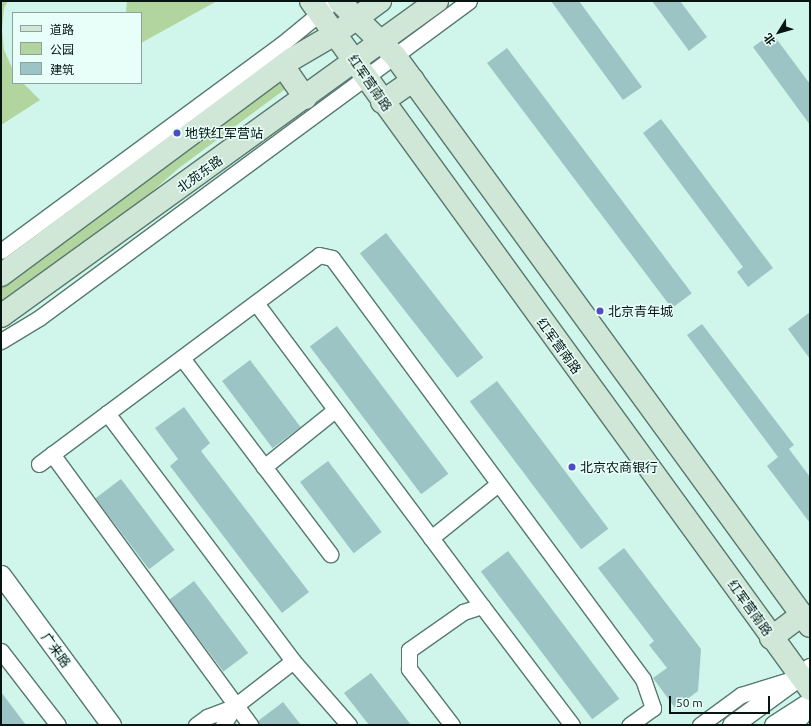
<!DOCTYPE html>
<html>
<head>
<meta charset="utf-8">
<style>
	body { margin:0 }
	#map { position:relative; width:811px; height:726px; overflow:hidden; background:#d0f5ea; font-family:Ubuntu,"Noto Sans SC",sans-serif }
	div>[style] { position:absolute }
	.green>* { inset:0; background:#b2d49e }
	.building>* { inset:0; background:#9dc4c4; transform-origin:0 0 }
	.roads { filter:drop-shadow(1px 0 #57796f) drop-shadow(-1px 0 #57796f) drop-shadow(0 1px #57796f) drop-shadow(0 -1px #57796f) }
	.minor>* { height:15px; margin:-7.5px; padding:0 7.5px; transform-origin:7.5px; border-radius:7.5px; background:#fff }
	.tertiary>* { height:19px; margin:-9.5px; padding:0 9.5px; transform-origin:9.5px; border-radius:9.5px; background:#fff }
	.secondary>* { height:22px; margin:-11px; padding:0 11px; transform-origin:11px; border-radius:11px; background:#d0e7d8 }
	.dots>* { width:11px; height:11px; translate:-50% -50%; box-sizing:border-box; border:2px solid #e8fef8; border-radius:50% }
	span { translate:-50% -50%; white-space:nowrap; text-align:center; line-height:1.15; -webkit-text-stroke:3px #e8fef8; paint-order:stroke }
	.street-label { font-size:13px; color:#071511 }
	.poi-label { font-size:13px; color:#071511 }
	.left { translate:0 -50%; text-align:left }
	.frame { position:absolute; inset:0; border:2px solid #071511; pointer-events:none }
	.legend { position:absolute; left:12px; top:12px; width:130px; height:72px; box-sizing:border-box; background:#e8fef8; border:1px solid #8ea19c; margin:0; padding:5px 7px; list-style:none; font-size:12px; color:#071511 }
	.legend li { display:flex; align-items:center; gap:8px; height:20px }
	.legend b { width:20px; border:1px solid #8ea19c }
	.north { position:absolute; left:759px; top:12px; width:40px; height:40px; -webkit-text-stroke:3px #e8fef8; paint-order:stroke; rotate:233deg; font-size:11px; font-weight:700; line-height:16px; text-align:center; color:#071511 }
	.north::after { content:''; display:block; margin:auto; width:14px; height:18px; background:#071511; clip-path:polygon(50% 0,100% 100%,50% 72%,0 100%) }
	.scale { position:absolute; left:669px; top:696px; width:101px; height:18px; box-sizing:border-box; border:2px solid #071511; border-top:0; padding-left:5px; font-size:12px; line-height:14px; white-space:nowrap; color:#071511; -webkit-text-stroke:3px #e8fef8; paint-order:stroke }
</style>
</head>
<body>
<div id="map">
	<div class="green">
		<i style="clip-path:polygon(1px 1px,8px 1px,4px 8px,2px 30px,4px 50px,13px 70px,13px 83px,23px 83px,40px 100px,1px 125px)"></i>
		<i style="clip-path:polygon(127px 1px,217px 1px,141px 43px,141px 13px,126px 13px)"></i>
		<i style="clip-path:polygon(280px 78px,287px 87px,284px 90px,179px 168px,132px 209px,1px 304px,1px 287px)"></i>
	</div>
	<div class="building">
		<i style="clip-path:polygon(551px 1px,579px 1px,642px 87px,623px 100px)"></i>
		<i style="clip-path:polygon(652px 1px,680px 1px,707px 37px,689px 51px)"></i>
		<i style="clip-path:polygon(772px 33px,810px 84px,810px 125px,753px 47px)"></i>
		<i style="left:507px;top:48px;width:307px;height:25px;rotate:53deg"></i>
		<i style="clip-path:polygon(661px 119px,773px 268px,748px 287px,737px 272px,743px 267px,643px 133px)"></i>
		<i style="left:386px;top:233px;width:158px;height:33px;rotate:52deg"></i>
		<i style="clip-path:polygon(810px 312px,810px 359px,788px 329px)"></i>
		<i style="clip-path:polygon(702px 324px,794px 445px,789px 449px,810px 477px,810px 523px,767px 466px,778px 457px,687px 335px)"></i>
		<i style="left:337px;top:326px;width:185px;height:34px;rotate:53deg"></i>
		<i style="left:250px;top:360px;width:84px;height:35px;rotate:53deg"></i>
		<i style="left:497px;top:381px;width:185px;height:34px;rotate:53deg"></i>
		<i style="clip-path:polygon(184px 407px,210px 443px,201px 451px,309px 592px,282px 613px,170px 466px,178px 459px,155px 428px)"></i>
		<i style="left:328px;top:461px;width:89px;height:35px;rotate:53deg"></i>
		<i style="left:121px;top:479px;width:89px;height:32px;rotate:53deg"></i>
		<i style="clip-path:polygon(624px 548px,701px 649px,698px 691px,675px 708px,653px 678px,667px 668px,649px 645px,654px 641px,598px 568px)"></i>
		<i style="left:508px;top:551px;width:185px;height:34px;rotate:53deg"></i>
		<i style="left:194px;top:581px;width:90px;height:31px;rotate:53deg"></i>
		<i style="clip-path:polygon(371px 673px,411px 725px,369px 725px,344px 693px)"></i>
		<i style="clip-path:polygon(1px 692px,26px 725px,1px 725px)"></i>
		<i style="clip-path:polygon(283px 702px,301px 725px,259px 725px,258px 721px)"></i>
	</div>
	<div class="roads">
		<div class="minor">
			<i style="left:1px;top:251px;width:349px;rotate:-36.4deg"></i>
			<i style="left:282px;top:44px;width:58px;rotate:-39.4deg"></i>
			<i style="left:256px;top:303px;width:378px;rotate:53.3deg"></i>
			<i style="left:1px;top:341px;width:44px;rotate:-31.2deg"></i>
			<i style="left:39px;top:318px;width:534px;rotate:-36.4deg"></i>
			<i style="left:182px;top:358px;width:246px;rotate:52.9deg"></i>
			<i style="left:107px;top:413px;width:310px;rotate:53.1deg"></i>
			<i style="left:293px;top:661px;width:85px;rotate:48.8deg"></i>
			<i style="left:52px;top:454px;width:336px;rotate:53.8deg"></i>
			<i style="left:39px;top:464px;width:349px;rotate:-36.7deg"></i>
			<i style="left:319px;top:255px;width:13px;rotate:13deg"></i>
			<i style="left:332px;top:258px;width:523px;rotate:53.55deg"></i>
			<i style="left:643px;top:679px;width:31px;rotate:71deg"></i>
			<i style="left:653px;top:708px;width:29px;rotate:144deg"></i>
			<i style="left:264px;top:467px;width:91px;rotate:-38.8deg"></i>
			<i style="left:431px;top:538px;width:86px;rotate:-38.9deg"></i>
			<i style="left:1px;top:651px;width:93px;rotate:52.4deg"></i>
			<i style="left:196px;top:725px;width:14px;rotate:-36deg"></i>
			<i style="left:207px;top:717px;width:30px;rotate:-21deg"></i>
			<i style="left:223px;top:725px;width:22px;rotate:-58deg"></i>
			<i style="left:235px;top:706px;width:73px;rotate:-37.8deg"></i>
			<i style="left:452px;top:725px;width:71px;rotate:-127.5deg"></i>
			<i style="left:409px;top:669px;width:19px;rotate:-90deg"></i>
			<i style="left:409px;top:650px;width:66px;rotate:-35.1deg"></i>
			<i style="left:463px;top:612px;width:20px;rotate:-18deg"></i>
			<i style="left:482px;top:606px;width:149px;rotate:52.9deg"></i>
			<i style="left:700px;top:725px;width:51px;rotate:-36.2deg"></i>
			<i style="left:741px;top:695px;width:50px;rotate:-17.4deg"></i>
			<i style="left:795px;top:725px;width:24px;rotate:-52deg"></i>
		</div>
		<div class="tertiary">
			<i style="left:1px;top:575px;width:186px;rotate:53.7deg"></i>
			<i style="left:732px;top:725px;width:97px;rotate:-36.2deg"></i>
			<i style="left:774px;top:725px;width:43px;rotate:-32.6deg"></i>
		</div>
		<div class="secondary">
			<i style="left:311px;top:1px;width:850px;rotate:54.05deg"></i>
			<i style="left:339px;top:1px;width:78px;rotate:44.5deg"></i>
			<i style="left:395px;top:56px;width:705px;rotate:53.94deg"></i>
			<i style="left:283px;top:66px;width:39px;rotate:55deg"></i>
			<i style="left:382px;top:102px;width:38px;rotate:-35deg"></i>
			<i style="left:1px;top:275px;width:362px;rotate:-36.6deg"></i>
			<i style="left:292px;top:59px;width:50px;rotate:-30.2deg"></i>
			<i style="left:335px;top:34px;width:56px;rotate:-36.3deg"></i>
			<i style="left:1px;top:316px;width:538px;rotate:-35.85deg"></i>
			<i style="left:771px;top:638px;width:39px;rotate:-37deg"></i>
		</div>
	</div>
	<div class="dots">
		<i style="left:177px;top:133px;background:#4f4bc2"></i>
		<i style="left:600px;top:311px;background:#4f4bc2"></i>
		<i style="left:572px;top:467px;background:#4f4bc2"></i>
	</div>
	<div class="street-label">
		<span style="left:370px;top:83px;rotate:55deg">红军营南路</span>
		<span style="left:200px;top:174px;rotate:-36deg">北苑东路</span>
		<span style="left:559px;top:346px;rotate:54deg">红军营南路</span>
		<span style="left:750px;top:608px;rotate:54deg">红军营南路</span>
		<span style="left:56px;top:650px;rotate:54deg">广来路</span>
	</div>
	<div class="poi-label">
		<span class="left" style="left:185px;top:133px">地铁红军营站</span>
		<span class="left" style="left:608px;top:311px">北京青年城</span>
		<span class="left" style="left:580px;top:467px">北京农商银行</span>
	</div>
	<div class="frame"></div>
	<ul class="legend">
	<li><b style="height:5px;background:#d0e7d8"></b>道路</li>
	<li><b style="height:11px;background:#b2d49e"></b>公园</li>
	<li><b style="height:11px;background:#9dc4c4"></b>建筑</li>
	</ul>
	<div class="north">北</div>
	<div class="scale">50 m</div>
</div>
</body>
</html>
